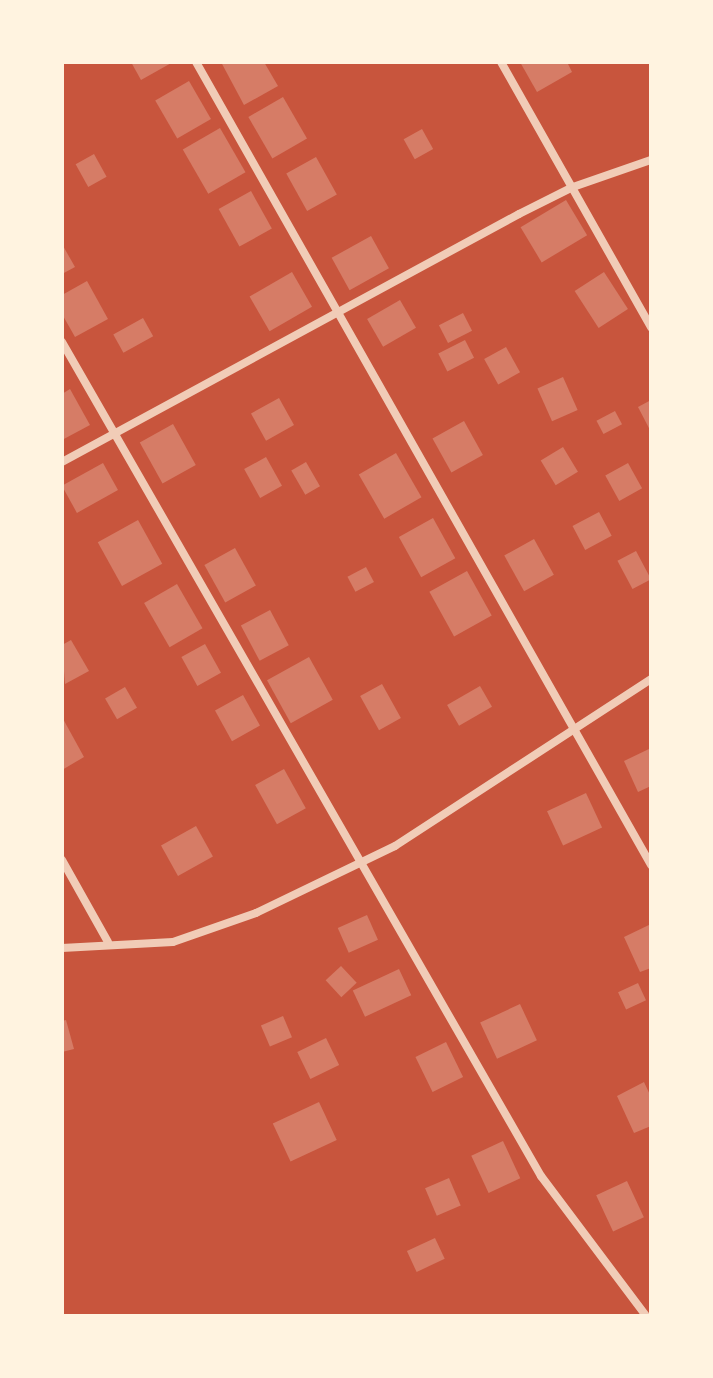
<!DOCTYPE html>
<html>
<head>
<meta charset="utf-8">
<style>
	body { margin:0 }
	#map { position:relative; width:713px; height:1378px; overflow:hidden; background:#c8553d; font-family:"Golos Text",sans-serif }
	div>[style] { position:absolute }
	.building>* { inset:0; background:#d67c66; transform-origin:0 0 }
	.minor>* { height:8px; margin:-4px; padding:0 4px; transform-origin:4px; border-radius:4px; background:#f1ccb7 }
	span { translate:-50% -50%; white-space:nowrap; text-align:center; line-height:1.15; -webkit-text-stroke:8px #fff3e0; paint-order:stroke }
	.frame { position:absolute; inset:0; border:64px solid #fff3e0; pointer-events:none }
</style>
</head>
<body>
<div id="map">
	<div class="building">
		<i style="clip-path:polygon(131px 62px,173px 62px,141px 80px)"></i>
		<i style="clip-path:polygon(221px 62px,264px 62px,278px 86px,244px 105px)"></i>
		<i style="clip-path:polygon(520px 62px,567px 62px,572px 72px,537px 92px)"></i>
		<i style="left:189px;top:81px;width:44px;height:39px;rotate:60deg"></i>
		<i style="left:283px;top:97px;width:48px;height:40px;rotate:60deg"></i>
		<i style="left:220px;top:128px;width:51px;height:43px;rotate:60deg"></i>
		<i style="left:422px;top:129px;width:23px;height:21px;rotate:61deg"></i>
		<i style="left:94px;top:154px;width:26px;height:21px;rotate:61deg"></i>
		<i style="left:316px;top:157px;width:43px;height:34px;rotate:61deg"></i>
		<i style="left:251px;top:191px;width:43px;height:37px;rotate:61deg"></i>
		<i style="left:566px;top:200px;width:41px;height:53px;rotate:59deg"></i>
		<i style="left:371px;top:236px;width:37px;height:45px;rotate:61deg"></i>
		<i style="clip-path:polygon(62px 244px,75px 267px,62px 274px)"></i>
		<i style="left:292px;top:272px;width:40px;height:49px;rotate:60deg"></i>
		<i style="left:604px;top:272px;width:44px;height:35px;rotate:57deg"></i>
		<i style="clip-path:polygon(87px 281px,108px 319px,75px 337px,62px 314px,62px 295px)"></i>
		<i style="left:400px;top:300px;width:32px;height:38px;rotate:60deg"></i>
		<i style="left:463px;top:313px;width:20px;height:27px;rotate:63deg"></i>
		<i style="left:143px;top:318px;width:21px;height:34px;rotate:61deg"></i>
		<i style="left:465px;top:340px;width:20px;height:30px;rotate:63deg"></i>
		<i style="left:506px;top:347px;width:29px;height:25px;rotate:61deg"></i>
		<i style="left:563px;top:377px;width:36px;height:28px;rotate:66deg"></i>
		<i style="clip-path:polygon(70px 389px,90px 425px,62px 440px,62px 394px)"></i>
		<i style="left:279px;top:398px;width:31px;height:32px;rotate:61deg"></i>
		<i style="clip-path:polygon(651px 400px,651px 432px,638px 407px)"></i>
		<i style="left:615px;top:411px;width:15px;height:21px;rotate:62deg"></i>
		<i style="left:464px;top:421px;width:39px;height:36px;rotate:61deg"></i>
		<i style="left:173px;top:424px;width:47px;height:38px;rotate:61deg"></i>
		<i style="left:563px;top:447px;width:29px;height:26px;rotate:59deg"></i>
		<i style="left:396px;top:453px;width:51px;height:43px;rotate:60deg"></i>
		<i style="left:266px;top:457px;width:33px;height:25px;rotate:61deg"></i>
		<i style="left:306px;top:462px;width:28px;height:17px;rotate:60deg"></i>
		<i style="left:103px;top:463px;width:31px;height:47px;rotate:61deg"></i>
		<i style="left:628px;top:463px;width:29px;height:26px;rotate:61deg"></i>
		<i style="left:599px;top:512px;width:27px;height:30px;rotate:62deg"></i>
		<i style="left:433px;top:518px;width:46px;height:39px;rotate:61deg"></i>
		<i style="left:138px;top:520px;width:50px;height:46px;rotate:61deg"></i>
		<i style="left:534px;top:539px;width:41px;height:34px;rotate:61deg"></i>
		<i style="left:235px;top:548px;width:43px;height:35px;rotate:61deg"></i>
		<i style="left:636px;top:551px;width:32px;height:21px;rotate:62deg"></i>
		<i style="left:366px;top:567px;width:17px;height:21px;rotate:62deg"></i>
		<i style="left:467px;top:571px;width:51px;height:43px;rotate:61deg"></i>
		<i style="left:177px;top:584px;width:51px;height:38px;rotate:60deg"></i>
		<i style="left:270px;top:610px;width:40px;height:33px;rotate:62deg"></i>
		<i style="clip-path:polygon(71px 640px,89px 671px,65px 684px,62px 645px)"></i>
		<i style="left:205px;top:644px;width:33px;height:27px;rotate:61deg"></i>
		<i style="left:309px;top:657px;width:49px;height:48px;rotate:61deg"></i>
		<i style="left:382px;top:684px;width:39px;height:25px;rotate:61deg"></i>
		<i style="left:480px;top:686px;width:24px;height:38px;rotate:60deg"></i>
		<i style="left:125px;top:687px;width:24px;height:23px;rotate:60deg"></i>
		<i style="left:243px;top:695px;width:35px;height:32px;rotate:61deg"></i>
		<i style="clip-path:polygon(62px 717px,84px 757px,62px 770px)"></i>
		<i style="clip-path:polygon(651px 748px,651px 786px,638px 792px,624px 761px)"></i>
		<i style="left:284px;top:769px;width:45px;height:33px;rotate:61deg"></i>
		<i style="left:586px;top:793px;width:38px;height:43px;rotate:65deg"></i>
		<i style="left:196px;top:826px;width:35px;height:40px;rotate:61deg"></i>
		<i style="left:367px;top:915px;width:27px;height:32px;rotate:66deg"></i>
		<i style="clip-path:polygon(651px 924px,651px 968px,640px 972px,624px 937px)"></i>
		<i style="left:341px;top:966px;width:23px;height:21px;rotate:47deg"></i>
		<i style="left:399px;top:969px;width:29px;height:51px;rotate:65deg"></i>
		<i style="left:638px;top:983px;width:19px;height:22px;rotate:65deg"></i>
		<i style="left:520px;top:1004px;width:40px;height:44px;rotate:65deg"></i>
		<i style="left:283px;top:1016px;width:23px;height:24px;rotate:67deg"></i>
		<i style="clip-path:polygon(66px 1020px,74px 1049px,62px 1052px,62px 1021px)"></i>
		<i style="left:326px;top:1038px;width:30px;height:32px;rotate:64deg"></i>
		<i style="left:446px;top:1042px;width:39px;height:34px;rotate:64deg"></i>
		<i style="clip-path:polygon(644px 1082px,651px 1097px,651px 1126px,634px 1133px,617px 1096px)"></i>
		<i style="left:319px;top:1102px;width:42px;height:51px;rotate:65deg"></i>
		<i style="left:503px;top:1141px;width:41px;height:35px;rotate:65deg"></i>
		<i style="left:449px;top:1178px;width:30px;height:26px;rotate:67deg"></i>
		<i style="left:627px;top:1181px;width:40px;height:34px;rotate:65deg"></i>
		<i style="left:435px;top:1238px;width:23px;height:31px;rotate:65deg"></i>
	</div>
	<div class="minor">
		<i style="left:196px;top:62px;width:923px;rotate:60.46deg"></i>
		<i style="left:501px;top:62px;width:305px;rotate:60.5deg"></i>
		<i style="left:62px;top:342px;width:962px;rotate:60.13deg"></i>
		<i style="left:541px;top:1176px;width:175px;rotate:53.1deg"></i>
		<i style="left:62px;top:462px;width:520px;rotate:-28.49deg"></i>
		<i style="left:519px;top:214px;width:60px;rotate:-26.6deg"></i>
		<i style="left:573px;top:187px;width:83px;rotate:-19.1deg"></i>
		<i style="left:62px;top:860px;width:94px;rotate:60.7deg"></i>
		<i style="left:62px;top:948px;width:111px;rotate:-3.1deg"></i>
		<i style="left:173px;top:942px;width:88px;rotate:-19.3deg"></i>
		<i style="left:256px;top:913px;width:154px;rotate:-25.7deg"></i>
		<i style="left:395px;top:846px;width:306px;rotate:-33.1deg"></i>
	</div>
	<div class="frame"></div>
</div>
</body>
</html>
